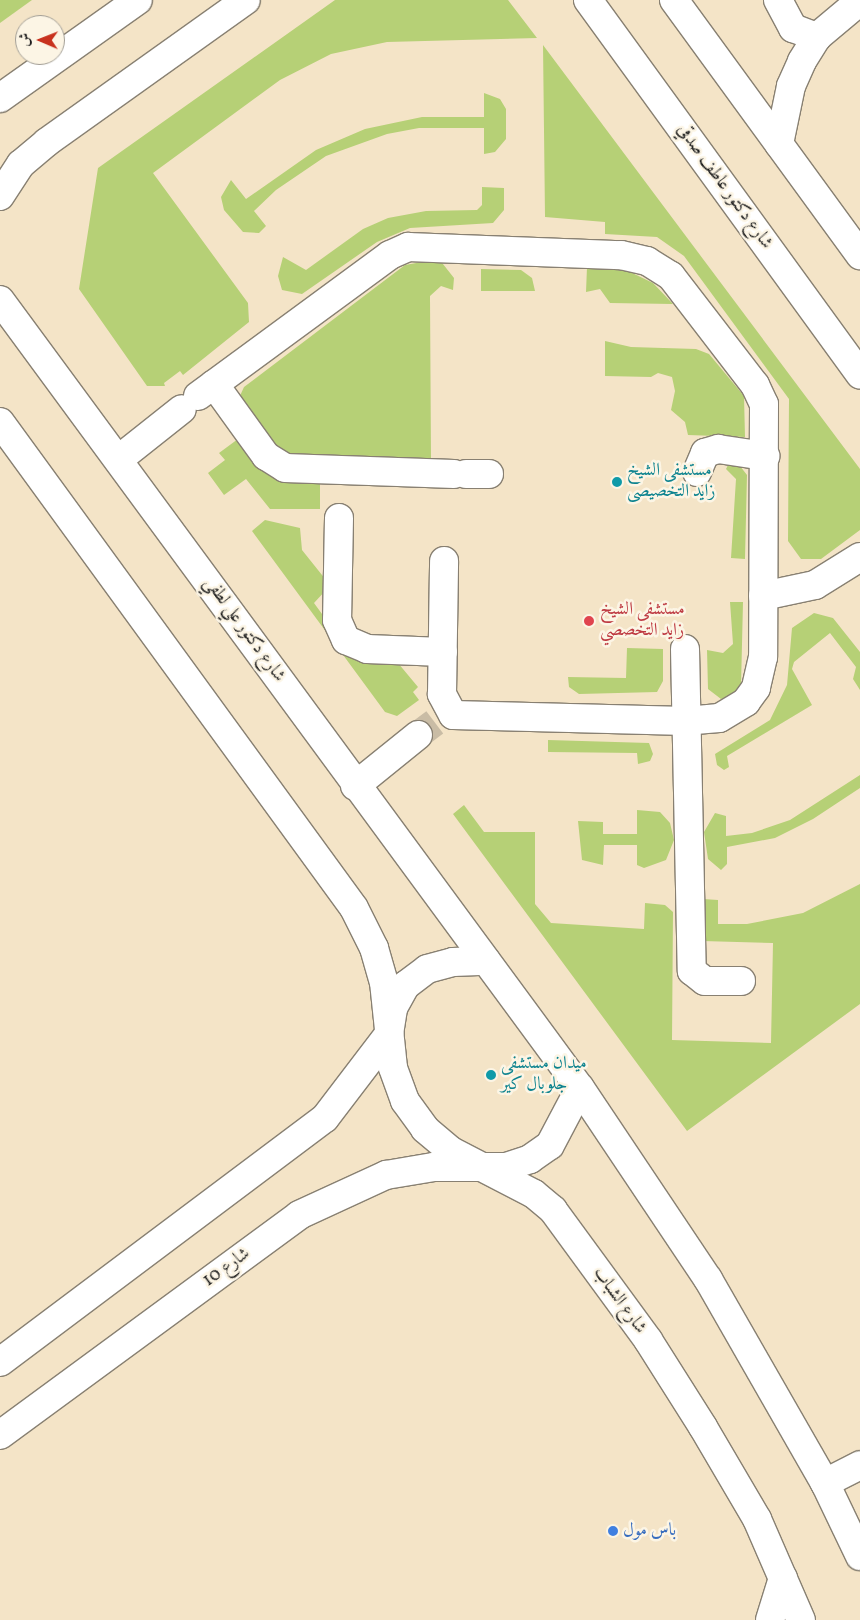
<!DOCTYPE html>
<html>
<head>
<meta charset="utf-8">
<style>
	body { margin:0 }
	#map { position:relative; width:860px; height:1620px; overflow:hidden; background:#f4e4c7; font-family:Vollkorn,Amiri,serif }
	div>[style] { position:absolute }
	.green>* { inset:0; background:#b6d076 }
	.minor-tunnel>* { height:28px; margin-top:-14px; transform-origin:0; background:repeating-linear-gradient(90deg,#c9bca5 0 28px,transparent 0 42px) }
	.roads { filter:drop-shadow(1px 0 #888072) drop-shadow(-1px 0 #888072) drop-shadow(0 1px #888072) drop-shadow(0 -1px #888072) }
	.minor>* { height:28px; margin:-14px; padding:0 14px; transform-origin:14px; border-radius:14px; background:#fff }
	.dots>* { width:14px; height:14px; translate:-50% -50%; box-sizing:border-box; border:2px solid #fcf5e5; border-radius:50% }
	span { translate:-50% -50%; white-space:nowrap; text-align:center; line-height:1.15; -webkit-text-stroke:5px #fcf5e5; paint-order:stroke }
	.street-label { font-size:18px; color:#1c1c1c }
	.culture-label { font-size:18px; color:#0d838f }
	.left { translate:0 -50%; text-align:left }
	.health-label { font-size:18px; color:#be3a42 }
	.shop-label { font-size:18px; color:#366cbe }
	.north { position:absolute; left:15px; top:15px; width:50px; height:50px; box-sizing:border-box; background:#fcf5e5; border:1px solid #a29e95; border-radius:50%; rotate:271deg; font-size:14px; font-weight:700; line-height:20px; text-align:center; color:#1c1c1c }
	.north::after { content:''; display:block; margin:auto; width:18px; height:22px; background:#c8321e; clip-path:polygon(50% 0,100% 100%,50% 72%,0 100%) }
</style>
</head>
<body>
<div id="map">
	<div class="green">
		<i style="clip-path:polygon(0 0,32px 0,0 23px)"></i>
		<i style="clip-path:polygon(335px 0,508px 0,537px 38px,387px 42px,331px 54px,280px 80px,153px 173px,248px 303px,249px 322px,183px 375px,180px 371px,164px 383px,165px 386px,147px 386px,79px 289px,98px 168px)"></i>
		<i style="clip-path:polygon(543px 45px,860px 469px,860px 530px,821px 559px,801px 559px,788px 541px,789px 399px,684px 256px,657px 237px,605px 234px,605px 222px,545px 217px)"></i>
		<i style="clip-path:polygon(484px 93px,500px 99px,506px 109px,506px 139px,495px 152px,484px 154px,484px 128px,419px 128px,387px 134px,326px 156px,276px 190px,254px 211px,266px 226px,259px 233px,243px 232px,224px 210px,221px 197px,231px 180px,246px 199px,316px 150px,365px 129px,422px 117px,484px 117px)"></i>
		<i style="clip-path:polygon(482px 187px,504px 188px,504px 210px,493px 223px,410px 228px,377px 242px,302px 294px,282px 290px,278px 276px,283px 257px,306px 270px,363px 229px,388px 218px,426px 211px,477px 210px,482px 205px)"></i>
		<i style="clip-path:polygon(439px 259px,454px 278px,453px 290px,441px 286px,430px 296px,431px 461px,418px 465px,281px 454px,239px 398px,244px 387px,405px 265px)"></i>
		<i style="clip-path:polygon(587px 267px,626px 270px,653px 283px,673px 304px,610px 303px,600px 289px,586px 292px)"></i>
		<i style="clip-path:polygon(481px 269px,521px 270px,532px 278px,535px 291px,481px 291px)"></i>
		<i style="clip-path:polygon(605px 341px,631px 347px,696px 349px,709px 354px,744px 396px,745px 437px,688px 435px,685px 422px,671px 410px,675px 391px,672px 377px,658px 373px,651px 377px,605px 376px)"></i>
		<i style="clip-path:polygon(238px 439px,320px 481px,320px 509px,270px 509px,246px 479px,224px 495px,208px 473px,225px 460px,219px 453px)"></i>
		<i style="clip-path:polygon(729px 463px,740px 466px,747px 475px,745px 559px,731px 558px,736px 479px,726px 469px)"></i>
		<i style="clip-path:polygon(265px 520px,300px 528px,302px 550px,326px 580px,326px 590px,314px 603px,354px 658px,398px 663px,418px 687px,413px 692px,419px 700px,397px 716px,385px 712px,252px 531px)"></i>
		<i style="clip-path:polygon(730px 602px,743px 602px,741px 686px,737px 694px,721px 699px,708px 689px,707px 650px,723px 653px,733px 644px)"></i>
		<i style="clip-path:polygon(814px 613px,833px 618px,860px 652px,860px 690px,853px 679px,856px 667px,830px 633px,794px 662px,792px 669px,812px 705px,727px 756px,729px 767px,724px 770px,717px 765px,715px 754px,770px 720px,787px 685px,792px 628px)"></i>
		<i style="clip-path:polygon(627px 648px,663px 649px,663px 681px,657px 692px,579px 694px,569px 687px,568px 677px,626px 678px)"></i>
		<i style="clip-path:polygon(548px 740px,649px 743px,653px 754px,650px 761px,638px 764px,637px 753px,548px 752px)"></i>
		<i style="clip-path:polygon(860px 775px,860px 788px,813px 819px,775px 838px,727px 847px,727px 864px,721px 870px,708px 859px,704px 832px,715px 813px,726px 816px,726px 836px,752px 833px,790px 820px)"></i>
		<i style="clip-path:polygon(464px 805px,484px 832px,535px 832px,535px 904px,551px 923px,644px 929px,645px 903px,665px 905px,673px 912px,672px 1040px,771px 1043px,773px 943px,702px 941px,703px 899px,718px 900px,718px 924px,747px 924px,803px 913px,860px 884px,860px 1004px,687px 1131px,453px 814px)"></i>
		<i style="clip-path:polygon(637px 810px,660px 812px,670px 823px,674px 840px,666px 860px,644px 868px,637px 865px,637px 845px,604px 845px,603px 865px,582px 860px,578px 821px,603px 822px,603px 834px,637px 834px)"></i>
	</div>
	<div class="minor-tunnel">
		<i style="left:418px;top:735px;width:21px;rotate:-37deg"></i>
	</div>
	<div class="roads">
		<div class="minor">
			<i style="left:588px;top:0;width:463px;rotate:54deg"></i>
			<i style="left:674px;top:0;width:316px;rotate:53.9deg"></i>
			<i style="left:778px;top:0;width:32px;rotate:62deg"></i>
			<i style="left:793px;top:28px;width:26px;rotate:21deg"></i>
			<i style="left:0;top:98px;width:169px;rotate:-35.4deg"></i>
			<i style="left:779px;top:144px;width:59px;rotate:-78.3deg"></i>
			<i style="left:791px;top:86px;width:27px;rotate:-66deg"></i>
			<i style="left:802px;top:61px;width:28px;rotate:-58deg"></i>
			<i style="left:817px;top:37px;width:56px;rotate:-39.9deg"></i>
			<i style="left:0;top:196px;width:38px;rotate:-57deg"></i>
			<i style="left:21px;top:164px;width:34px;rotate:-40deg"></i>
			<i style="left:47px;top:142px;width:244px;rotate:-35.5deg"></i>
			<i style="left:0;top:300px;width:978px;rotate:53.65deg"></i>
			<i style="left:580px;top:1088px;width:230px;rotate:56.2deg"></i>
			<i style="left:708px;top:1279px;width:235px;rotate:60.2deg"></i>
			<i style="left:825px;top:1483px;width:81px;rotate:64.4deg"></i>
			<i style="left:214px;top:384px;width:89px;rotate:54.2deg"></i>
			<i style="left:266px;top:456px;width:22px;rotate:32deg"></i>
			<i style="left:285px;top:468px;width:169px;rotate:2deg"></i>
			<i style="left:198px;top:396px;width:238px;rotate:-36.3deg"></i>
			<i style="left:390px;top:255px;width:20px;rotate:-24deg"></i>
			<i style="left:408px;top:247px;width:213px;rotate:2.2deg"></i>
			<i style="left:621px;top:255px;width:27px;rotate:13deg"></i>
			<i style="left:647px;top:261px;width:28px;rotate:32deg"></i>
			<i style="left:671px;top:276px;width:138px;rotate:52.4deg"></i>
			<i style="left:755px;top:385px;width:21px;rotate:65deg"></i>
			<i style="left:764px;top:404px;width:253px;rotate:90.2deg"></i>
			<i style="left:763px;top:657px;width:32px;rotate:103deg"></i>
			<i style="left:756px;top:688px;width:17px;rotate:126deg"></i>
			<i style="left:746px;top:702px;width:31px;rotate:149deg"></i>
			<i style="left:719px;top:718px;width:33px;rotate:175deg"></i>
			<i style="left:686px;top:721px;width:233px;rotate:-178.5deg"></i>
			<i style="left:453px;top:715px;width:24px;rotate:-118deg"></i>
			<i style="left:442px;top:694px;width:133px;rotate:-89.1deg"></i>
			<i style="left:0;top:422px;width:601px;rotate:53.93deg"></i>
			<i style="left:354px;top:908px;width:45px;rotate:63.4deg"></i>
			<i style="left:374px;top:948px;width:35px;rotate:74deg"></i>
			<i style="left:384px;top:982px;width:86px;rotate:84deg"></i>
			<i style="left:393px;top:1068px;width:35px;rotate:70deg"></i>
			<i style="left:405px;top:1101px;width:34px;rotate:54deg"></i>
			<i style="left:425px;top:1129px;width:34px;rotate:40deg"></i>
			<i style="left:451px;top:1151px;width:93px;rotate:27.4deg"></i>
			<i style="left:534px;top:1194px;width:25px;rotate:40deg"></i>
			<i style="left:553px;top:1210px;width:161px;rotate:53.8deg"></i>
			<i style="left:648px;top:1340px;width:103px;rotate:57.7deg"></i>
			<i style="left:703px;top:1427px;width:107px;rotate:59.6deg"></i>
			<i style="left:757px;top:1519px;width:110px;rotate:66.5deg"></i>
			<i style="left:119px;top:459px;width:80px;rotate:-38.4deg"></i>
			<i style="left:697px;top:472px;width:21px;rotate:-67deg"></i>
			<i style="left:705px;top:453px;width:14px;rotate:-17deg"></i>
			<i style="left:718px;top:449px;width:48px;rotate:8.5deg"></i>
			<i style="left:466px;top:474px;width:23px"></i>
			<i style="left:339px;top:518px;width:102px;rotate:91.1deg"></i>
			<i style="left:337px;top:620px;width:22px;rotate:66deg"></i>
			<i style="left:346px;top:640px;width:23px;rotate:23deg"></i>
			<i style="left:367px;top:649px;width:76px;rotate:2.3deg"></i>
			<i style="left:763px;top:596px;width:53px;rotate:-11.9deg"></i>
			<i style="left:815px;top:585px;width:53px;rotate:-31.9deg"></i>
			<i style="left:685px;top:649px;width:322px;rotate:88.8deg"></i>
			<i style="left:692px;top:971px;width:16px;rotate:38deg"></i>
			<i style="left:705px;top:981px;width:36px"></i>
			<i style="left:355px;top:786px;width:81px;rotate:-39deg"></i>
			<i style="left:0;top:1362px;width:406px;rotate:-36.9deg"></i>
			<i style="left:325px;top:1118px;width:106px;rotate:-52.7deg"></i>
			<i style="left:389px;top:1034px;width:26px;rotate:-81deg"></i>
			<i style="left:393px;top:1008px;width:26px;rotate:-61deg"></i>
			<i style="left:406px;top:985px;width:26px;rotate:-37deg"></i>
			<i style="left:427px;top:969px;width:27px;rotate:-15deg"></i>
			<i style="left:453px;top:962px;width:33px;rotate:-2deg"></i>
			<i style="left:0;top:1435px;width:371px;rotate:-36.3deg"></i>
			<i style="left:299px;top:1215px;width:96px;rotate:-24.7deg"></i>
			<i style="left:386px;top:1175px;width:49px;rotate:-9.5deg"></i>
			<i style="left:434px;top:1167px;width:72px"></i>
			<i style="left:506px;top:1167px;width:25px;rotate:-18deg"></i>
			<i style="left:530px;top:1159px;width:24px;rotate:-35deg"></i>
			<i style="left:550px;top:1145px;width:64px;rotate:-62.2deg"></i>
			<i style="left:825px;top:1483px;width:39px;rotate:-27deg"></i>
			<i style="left:770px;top:1620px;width:44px;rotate:-72.8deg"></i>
		</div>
	</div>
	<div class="dots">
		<i style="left:617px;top:482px;background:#0f9aa8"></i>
		<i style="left:589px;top:621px;background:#e0444e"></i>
		<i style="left:491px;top:1075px;background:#0f9aa8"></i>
		<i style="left:613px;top:1531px;background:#3f7fe0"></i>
	</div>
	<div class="street-label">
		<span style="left:724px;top:187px;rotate:54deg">شارع دكتور عاطف صدقي</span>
		<span style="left:244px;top:630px;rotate:54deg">شارع دكتور علي لطفي</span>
		<span style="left:227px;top:1268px;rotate:-36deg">شارع 10</span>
		<span style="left:619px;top:1301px;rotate:54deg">شارع الشباب</span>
	</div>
	<div class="culture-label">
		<span class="left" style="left:627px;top:482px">مستشفى الشيخ<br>زايد التخصيصى</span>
		<span class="left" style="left:501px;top:1075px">ميدان مستشفى<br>جلوبال كير</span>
	</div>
	<div class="health-label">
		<span class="left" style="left:600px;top:621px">مستشفى الشيخ<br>زايد التخصصي</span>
	</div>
	<div class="shop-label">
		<span class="left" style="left:623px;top:1531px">باس مول</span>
	</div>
	<div class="north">ش</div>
</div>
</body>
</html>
